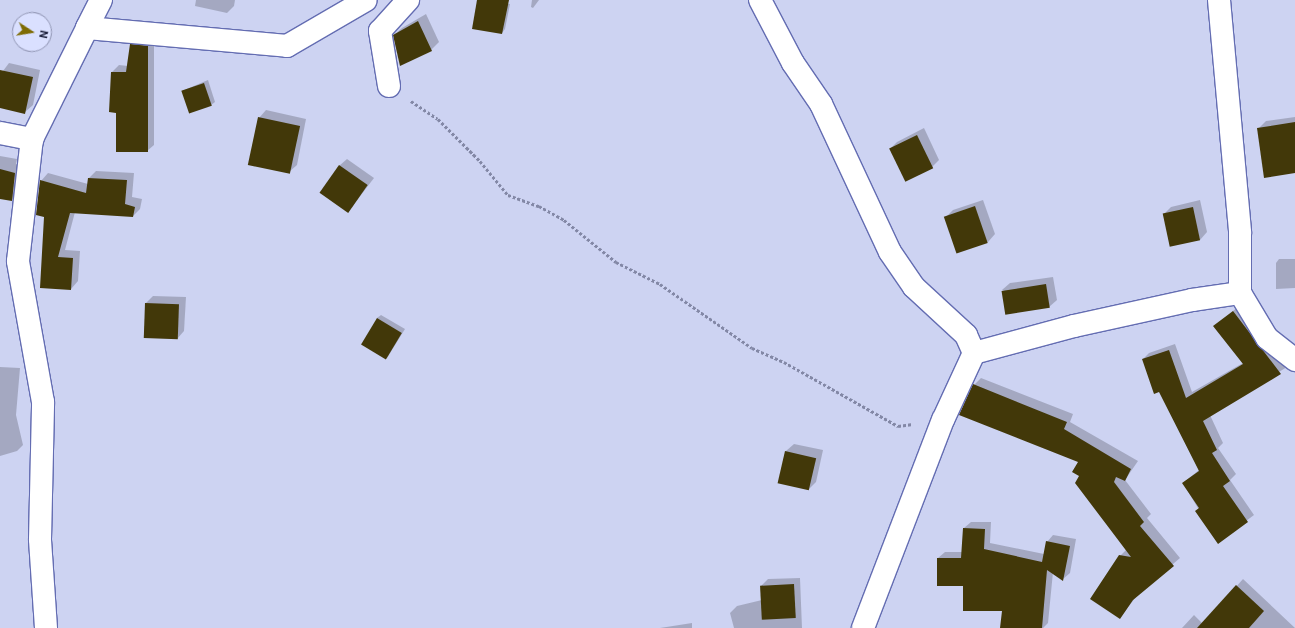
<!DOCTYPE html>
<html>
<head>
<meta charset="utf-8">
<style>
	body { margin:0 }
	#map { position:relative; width:1295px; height:628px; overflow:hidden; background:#cdd3f2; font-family:Roboto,sans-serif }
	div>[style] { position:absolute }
	.shadow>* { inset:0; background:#0003 }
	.building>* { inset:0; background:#423809; transform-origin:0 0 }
	.path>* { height:2.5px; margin-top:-1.25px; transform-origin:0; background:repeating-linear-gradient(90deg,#8388a6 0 3px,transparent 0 5px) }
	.roads { filter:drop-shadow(1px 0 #646db2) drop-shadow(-1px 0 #646db2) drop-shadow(0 1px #646db2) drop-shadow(0 -1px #646db2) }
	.minor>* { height:22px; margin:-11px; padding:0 11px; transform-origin:11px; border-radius:11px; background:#fff }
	span { translate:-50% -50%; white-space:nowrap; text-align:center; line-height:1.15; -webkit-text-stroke:4px #dae0ff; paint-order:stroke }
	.north { position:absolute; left:12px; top:12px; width:40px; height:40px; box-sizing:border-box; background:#dae0ff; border:1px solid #8e93b1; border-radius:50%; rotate:102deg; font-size:11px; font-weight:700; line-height:16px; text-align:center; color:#1c203c }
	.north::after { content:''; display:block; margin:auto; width:14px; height:18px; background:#7e6b04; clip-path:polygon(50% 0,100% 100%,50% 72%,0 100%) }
</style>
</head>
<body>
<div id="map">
	<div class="shadow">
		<i style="clip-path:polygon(196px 0,235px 0,234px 6px,227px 13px,195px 6px)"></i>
		<i style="clip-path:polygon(480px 0,510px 4px,505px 29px,502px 33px)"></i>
		<i style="clip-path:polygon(532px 0,539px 0,533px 8px,531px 7px)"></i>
		<i style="clip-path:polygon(426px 14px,439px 42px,431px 50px,394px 35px,402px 28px)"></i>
		<i style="clip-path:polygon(138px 38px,154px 40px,154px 145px,147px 151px,117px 112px,112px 72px,119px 65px,128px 66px,131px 45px)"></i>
		<i style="clip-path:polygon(9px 63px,40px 70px,33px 105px,25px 112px,0 107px,0 75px)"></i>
		<i style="clip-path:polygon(208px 80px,215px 102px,211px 105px,182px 91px)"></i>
		<i style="clip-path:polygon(266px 110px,306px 119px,297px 165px,289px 172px,259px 118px)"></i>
		<i style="clip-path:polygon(1295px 117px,1295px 172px,1258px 129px,1266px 121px)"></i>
		<i style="clip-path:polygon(924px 128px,939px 160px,932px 167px,890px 149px,897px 142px)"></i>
		<i style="clip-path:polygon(0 156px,17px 159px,16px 164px,22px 166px,19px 192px,12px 200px,0 198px)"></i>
		<i style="clip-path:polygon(347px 159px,374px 178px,348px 212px,339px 166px)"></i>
		<i style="clip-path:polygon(96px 171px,134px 173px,132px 197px,142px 199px,140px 209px,133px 216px,75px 212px,65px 250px,80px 251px,78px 281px,71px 289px,41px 287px,45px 217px,41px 181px,48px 173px,88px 184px,89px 178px)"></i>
		<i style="clip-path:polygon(983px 200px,995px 234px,988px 242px,945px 218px,953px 210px)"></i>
		<i style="clip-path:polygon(1200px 200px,1207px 232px,1200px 240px,1164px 214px,1171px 207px)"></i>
		<i style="clip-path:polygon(1279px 259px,1295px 259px,1295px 288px,1276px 289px,1276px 263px)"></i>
		<i style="clip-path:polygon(1053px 277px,1057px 300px,1049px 307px,1002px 290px,1010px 283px)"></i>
		<i style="clip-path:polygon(153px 296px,186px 297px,184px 331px,177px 339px,146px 303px)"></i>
		<i style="clip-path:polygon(1239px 306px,1287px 367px,1210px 415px,1223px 443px,1218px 448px,1236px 474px,1230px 480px,1254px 515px,1218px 542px,1183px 483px,1199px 470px,1143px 359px,1149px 353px,1175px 344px,1192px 392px,1243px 363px,1215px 326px)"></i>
		<i style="clip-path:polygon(381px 315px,405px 329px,387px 358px,377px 318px)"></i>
		<i style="clip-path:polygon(0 367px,20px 368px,16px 415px,23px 445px,17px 451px,0 456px)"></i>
		<i style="clip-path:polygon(981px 378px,1073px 414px,1070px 422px,1138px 461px,1125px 480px,1151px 514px,1147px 518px,1180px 558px,1138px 594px,1120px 618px,1120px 556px,1126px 550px,1081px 476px,1079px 462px,974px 385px)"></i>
		<i style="clip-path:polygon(794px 444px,823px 450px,816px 482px,809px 489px,779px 482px,786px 451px)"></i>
		<i style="clip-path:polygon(971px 522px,991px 522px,990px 543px,1044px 554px,1047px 542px,1053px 535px,1076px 539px,1070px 573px,1063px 579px,1053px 572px,1048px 623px,1043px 628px,1001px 628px,1003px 610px,964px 585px,938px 558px,945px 552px,963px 552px,964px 528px)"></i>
		<i style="clip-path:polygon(800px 578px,802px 628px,734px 628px,730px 613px,737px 606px,762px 600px,761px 586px,768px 579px)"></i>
		<i style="clip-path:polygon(1243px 579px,1295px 628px,1182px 628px,1194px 615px,1203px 624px)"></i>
		<i style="clip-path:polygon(692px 623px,692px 628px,660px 628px)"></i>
	</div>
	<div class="building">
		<i style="clip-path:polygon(477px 0,509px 0,502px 34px,472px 29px)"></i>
		<i style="clip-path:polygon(418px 21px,432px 51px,400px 66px,393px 35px)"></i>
		<i style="clip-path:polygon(130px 44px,148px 46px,148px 152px,116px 152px,116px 113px,109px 112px,111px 72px,126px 72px)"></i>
		<i style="clip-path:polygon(0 70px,33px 77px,25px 114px,0 108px)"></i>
		<i style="left:204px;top:83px;width:24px;height:24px;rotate:71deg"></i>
		<i style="left:258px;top:117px;width:43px;height:49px;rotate:12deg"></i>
		<i style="clip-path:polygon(1295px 122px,1295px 173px,1264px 178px,1257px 128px)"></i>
		<i style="left:917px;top:135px;width:37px;height:31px;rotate:64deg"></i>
		<i style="left:339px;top:165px;width:35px;height:34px;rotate:35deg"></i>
		<i style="clip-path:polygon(0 169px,15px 173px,12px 201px,0 199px)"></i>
		<i style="clip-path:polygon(88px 178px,127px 180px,125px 204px,135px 207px,133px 217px,70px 213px,58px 257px,73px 258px,71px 290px,40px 288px,44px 217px,36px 215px,40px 180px,86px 193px)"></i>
		<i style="left:975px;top:206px;width:39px;height:33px;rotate:71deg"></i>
		<i style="left:1193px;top:207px;width:34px;height:31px;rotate:78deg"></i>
		<i style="left:1046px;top:284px;width:24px;height:45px;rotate:81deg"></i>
		<i style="left:145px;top:303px;width:34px;height:35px;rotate:2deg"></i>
		<i style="clip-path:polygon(1233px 311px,1281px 374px,1203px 421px,1217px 450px,1212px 453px,1230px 481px,1223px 486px,1248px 522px,1218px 544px,1195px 511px,1199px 508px,1182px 483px,1199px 471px,1159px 392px,1154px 394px,1142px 359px,1169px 350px,1186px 398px,1243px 364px,1213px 326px)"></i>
		<i style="left:377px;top:318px;width:29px;height:31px;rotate:31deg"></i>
		<i style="clip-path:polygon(973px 384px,1067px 422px,1064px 429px,1131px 469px,1125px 481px,1116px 477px,1114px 482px,1144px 522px,1140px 526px,1174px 566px,1133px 600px,1120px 619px,1090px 599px,1119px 555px,1131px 557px,1075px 483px,1079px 476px,1072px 472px,1078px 462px,959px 415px)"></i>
		<i style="left:785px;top:451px;width:32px;height:33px;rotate:13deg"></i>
		<i style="clip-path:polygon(963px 528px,985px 529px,984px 549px,1042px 562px,1046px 541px,1070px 546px,1063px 581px,1047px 570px,1042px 628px,1000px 628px,1002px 611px,963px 611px,963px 586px,937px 586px,937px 558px,961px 558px)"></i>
		<i style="left:794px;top:584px;width:34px;height:34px;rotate:87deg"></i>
		<i style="clip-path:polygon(1236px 585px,1264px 611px,1249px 628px,1197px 628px)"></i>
	</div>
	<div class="path">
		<i style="left:411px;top:101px;width:32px;rotate:34deg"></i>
		<i style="left:438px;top:119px;width:59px;rotate:45deg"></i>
		<i style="left:480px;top:161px;width:44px;rotate:50.5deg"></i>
		<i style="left:508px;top:195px;width:33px;rotate:20deg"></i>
		<i style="left:539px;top:206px;width:29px;rotate:29deg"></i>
		<i style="left:564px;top:220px;width:67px;rotate:38.9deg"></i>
		<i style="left:616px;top:262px;width:49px;rotate:26.6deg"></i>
		<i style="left:660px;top:284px;width:112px;rotate:34.8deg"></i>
		<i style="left:752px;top:348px;width:35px;rotate:24deg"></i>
		<i style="left:784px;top:362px;width:131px;rotate:29.3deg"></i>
		<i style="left:898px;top:426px;width:15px;rotate:-8deg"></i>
	</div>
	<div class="roads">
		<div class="minor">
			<i style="left:101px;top:0;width:31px;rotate:117deg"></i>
			<i style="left:87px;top:28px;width:201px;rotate:5.1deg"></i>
			<i style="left:287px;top:46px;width:91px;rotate:-30.2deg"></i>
			<i style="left:760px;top:0;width:71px;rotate:62.4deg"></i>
			<i style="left:793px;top:63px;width:50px;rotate:55.7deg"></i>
			<i style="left:821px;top:104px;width:163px;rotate:65deg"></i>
			<i style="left:890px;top:252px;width:42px;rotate:55.6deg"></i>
			<i style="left:914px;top:287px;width:71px;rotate:42.7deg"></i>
			<i style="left:966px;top:335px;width:20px;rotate:66deg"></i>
			<i style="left:1219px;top:0;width:234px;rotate:84.8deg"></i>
			<i style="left:1240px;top:233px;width:60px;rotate:90deg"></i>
			<i style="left:389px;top:86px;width:56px;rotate:-99.3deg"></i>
			<i style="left:380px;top:31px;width:42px;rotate:-47.9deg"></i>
			<i style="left:0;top:133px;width:33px;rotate:11deg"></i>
			<i style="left:46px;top:628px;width:89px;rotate:-93.9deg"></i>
			<i style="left:40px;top:539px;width:137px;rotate:-88.7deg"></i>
			<i style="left:43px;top:402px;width:143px;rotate:-100.1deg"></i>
			<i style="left:18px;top:261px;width:123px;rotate:-83.5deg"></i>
			<i style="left:32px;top:139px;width:124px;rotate:-63.6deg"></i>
			<i style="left:863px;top:628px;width:223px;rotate:-69deg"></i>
			<i style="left:943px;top:420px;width:74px;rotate:-65.2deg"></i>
			<i style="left:974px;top:353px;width:104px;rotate:-15.1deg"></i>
			<i style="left:1074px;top:326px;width:121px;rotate:-12.4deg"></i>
			<i style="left:1192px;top:300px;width:49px;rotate:-8.3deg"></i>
			<i style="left:1240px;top:293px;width:52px;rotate:59deg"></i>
			<i style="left:1267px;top:338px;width:36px;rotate:38deg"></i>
		</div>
	</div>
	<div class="north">N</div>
</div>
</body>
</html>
